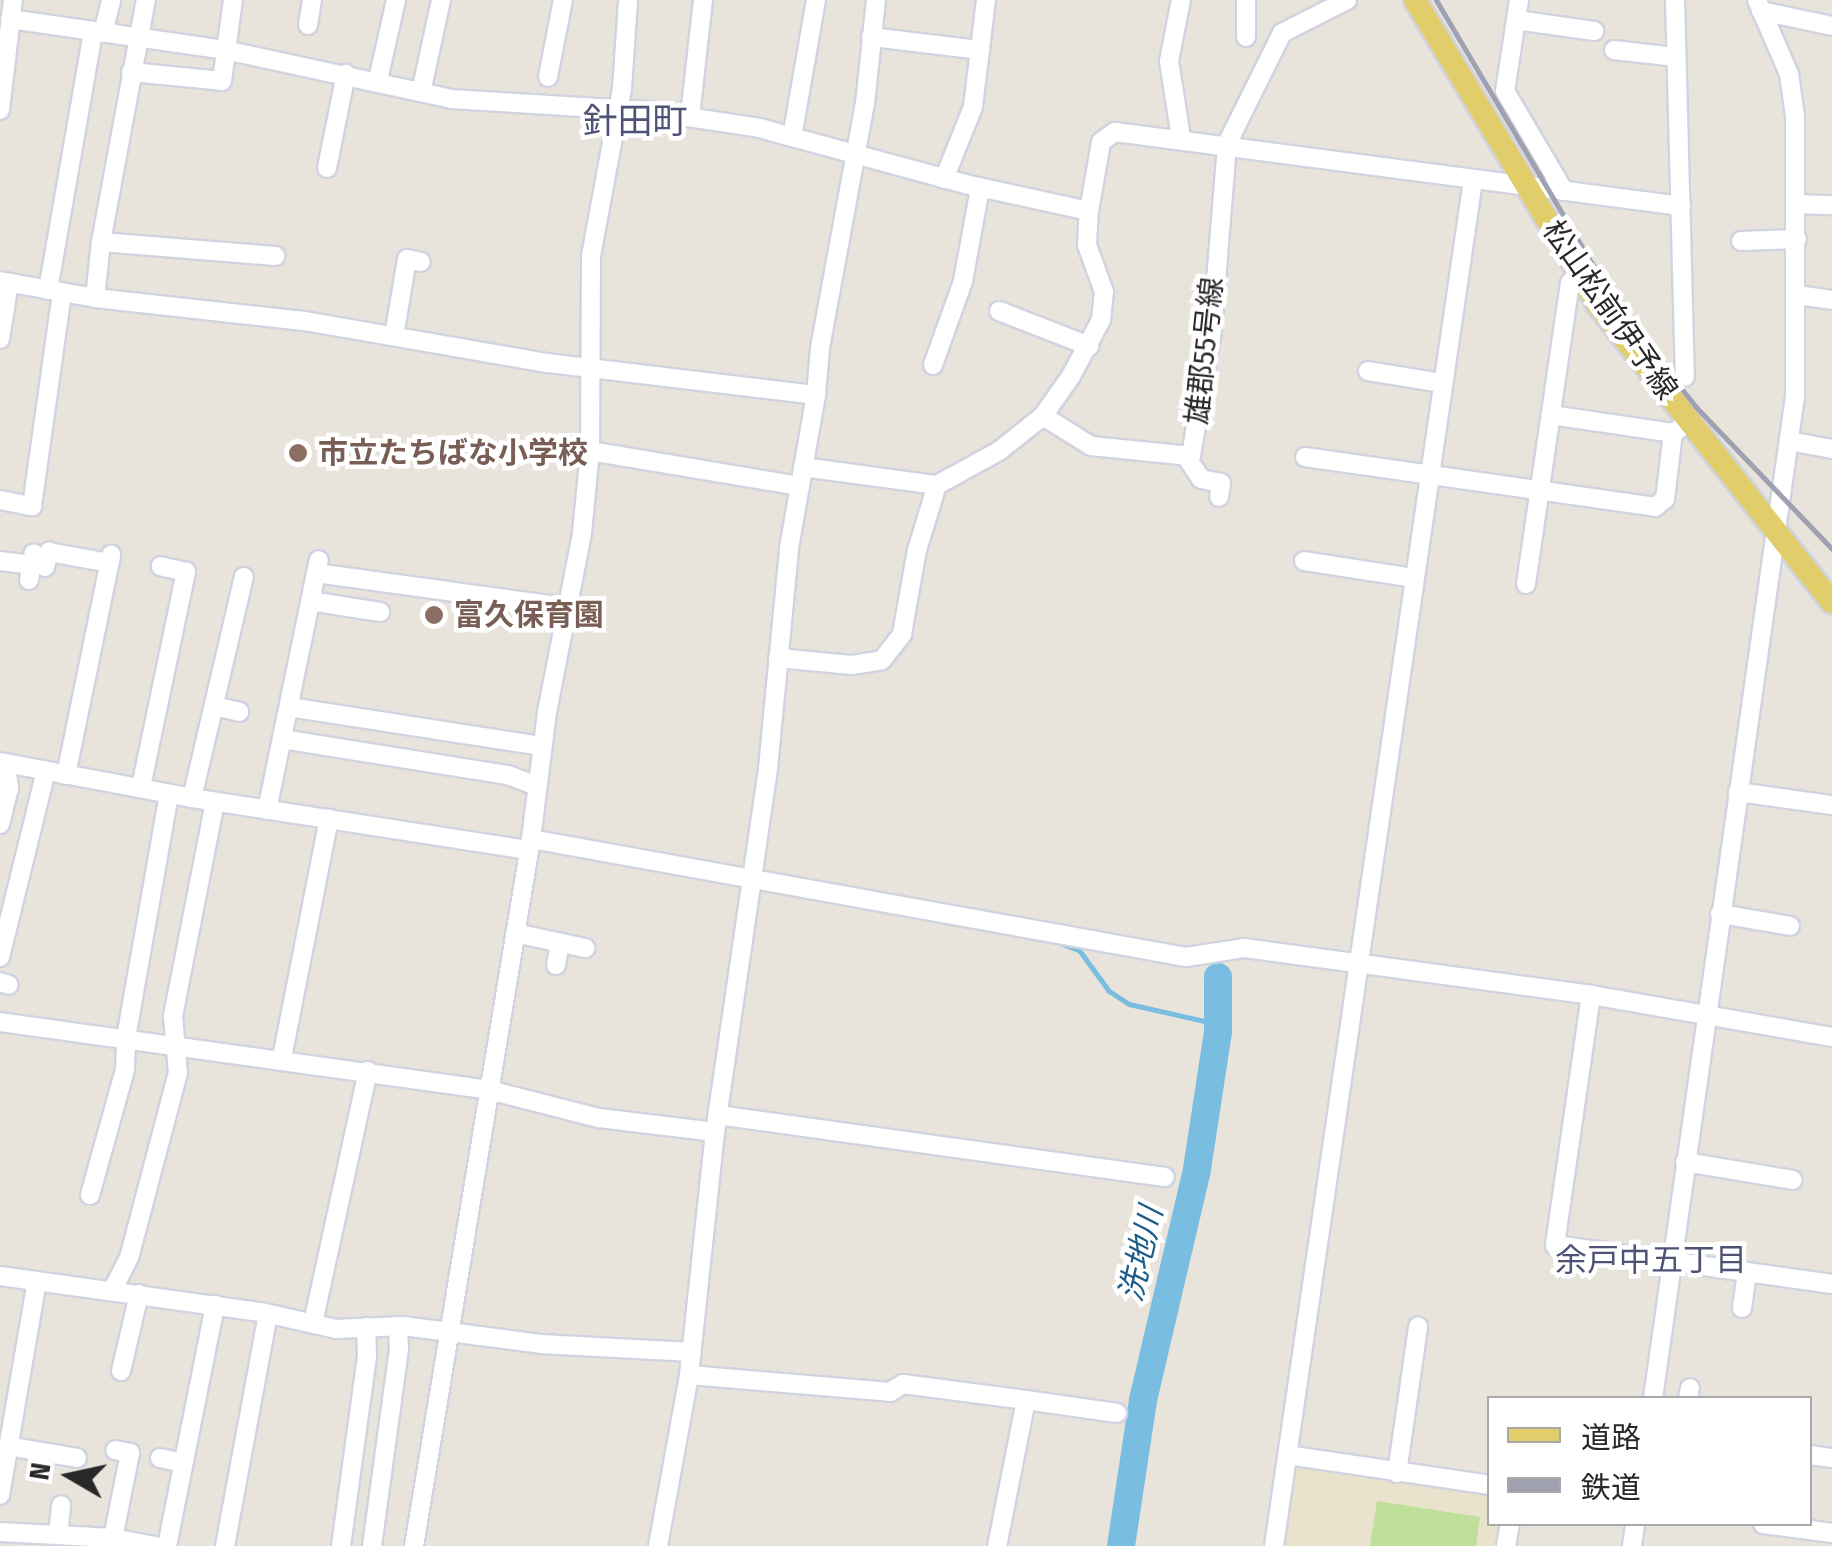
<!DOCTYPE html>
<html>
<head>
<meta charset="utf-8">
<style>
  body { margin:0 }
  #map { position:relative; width:1832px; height:1546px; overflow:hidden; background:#e9e4db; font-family:"Fira Sans Condensed","Noto Sans JP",sans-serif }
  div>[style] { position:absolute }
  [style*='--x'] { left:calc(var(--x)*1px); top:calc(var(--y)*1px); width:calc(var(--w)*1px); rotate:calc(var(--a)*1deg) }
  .education>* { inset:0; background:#e9e2cc }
  .pitch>* { inset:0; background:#bee09a }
  .stream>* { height:5px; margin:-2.5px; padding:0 2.5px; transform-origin:2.5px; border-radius:2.5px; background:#79bee1 }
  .river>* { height:28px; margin:-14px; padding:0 14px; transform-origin:14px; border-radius:14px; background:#79bee1 }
  .roads { filter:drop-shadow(2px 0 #d1d3e0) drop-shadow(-2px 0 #d1d3e0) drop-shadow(0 2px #d1d3e0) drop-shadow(0 -2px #d1d3e0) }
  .minor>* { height:18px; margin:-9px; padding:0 9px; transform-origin:9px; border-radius:9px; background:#fff }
  .major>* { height:22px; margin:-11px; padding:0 11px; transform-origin:11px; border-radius:11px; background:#e1cd69 }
  .rail>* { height:5px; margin:-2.5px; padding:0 2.5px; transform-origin:2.5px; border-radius:2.5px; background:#9fa0b0 }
  .dots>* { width:28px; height:28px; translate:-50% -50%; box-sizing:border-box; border:5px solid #fff; border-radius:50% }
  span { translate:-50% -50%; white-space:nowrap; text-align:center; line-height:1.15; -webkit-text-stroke:9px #fff; paint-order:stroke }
  .street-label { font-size:30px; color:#282828 }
  .education-label { font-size:30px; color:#785e54; font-weight:700 }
  .left { translate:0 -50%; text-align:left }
  .water-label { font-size:32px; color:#1b5c89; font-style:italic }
  .neighbourhood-label { font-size:32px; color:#4e5274 }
  .quarter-label { font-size:35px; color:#4e5274 }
  .legend { position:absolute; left:1487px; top:1396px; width:325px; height:130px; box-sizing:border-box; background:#fff; border:2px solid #a9a9a9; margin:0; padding:12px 18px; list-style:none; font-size:30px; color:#282828 }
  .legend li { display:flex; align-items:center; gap:20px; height:50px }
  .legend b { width:50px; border:2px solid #a9a9a9 }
  .north { position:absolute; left:20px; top:1426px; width:100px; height:100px; -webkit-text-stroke:8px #fff; paint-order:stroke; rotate:279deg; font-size:28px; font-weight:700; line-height:40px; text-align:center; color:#282828 }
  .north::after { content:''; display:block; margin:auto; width:35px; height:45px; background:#282828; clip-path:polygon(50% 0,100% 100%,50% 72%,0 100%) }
</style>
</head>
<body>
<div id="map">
  <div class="education">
    <i style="clip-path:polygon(1296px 1466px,1489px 1493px,1490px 1524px,1506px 1524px,1503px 1546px,1279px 1546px,1290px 1472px)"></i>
  </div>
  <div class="pitch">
    <i style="clip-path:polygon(1377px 1501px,1480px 1517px,1476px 1546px,1370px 1546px)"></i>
  </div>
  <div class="stream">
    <i style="--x:1055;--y:941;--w:26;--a:21"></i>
    <i style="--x:1079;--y:950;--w:51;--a:53.8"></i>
    <i style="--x:1109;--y:991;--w:24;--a:33"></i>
    <i style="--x:1129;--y:1004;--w:91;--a:12.7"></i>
  </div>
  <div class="river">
    <i style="--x:1121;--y:1546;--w:148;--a:-81.4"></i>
    <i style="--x:1143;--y:1400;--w:237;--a:-76.8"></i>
    <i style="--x:1197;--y:1169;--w:140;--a:-81.3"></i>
    <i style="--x:1218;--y:1031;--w:54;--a:-90"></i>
  </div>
  <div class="roads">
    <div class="minor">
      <i style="--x:816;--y:0;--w:139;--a:99.9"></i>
      <i style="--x:792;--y:137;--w:179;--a:15.2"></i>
      <i style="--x:965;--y:184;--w:127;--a:12.3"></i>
      <i style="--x:1089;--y:211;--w:70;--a:-80.1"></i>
      <i style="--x:1101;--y:142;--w:17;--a:-36"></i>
      <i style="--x:1115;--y:132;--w:571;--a:7.45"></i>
      <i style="--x:1181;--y:0;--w:62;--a:101.1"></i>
      <i style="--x:1169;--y:61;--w:78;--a:81.1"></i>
      <i style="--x:1519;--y:0;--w:92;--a:98.7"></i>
      <i style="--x:1505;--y:91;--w:116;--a:59.5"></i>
      <i style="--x:1675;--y:0;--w:377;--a:88.5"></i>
      <i style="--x:1761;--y:11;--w:73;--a:11.9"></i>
      <i style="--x:10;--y:19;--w:217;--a:8.2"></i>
      <i style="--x:225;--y:50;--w:231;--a:12.2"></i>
      <i style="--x:451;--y:99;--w:197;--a:3.5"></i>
      <i style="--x:648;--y:111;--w:113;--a:8.6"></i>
      <i style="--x:760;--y:128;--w:33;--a:16"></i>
      <i style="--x:1516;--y:20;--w:79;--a:8"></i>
      <i style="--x:308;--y:25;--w:25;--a:-81"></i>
      <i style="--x:103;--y:33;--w:34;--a:-76"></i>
      <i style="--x:871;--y:37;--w:110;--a:6.8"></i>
      <i style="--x:1246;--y:37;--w:37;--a:-90"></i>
      <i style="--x:1614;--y:50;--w:61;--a:6.5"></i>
      <i style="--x:131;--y:72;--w:91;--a:5.6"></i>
      <i style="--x:222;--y:81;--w:82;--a:-82.3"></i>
      <i style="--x:548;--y:77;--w:78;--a:-79"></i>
      <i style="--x:378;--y:80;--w:82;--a:-77.3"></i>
      <i style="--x:421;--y:92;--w:94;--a:-77.7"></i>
      <i style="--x:0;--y:110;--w:111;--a:-83.3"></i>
      <i style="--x:690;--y:116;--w:117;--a:-83.6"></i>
      <i style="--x:327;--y:168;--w:96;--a:-78.6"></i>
      <i style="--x:944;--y:179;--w:78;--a:-68.1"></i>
      <i style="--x:973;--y:107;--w:108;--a:-83.1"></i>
      <i style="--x:1795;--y:204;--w:37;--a:2"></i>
      <i style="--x:1741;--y:241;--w:56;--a:-2"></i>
      <i style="--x:101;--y:242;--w:246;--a:-79.5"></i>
      <i style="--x:0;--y:281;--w:97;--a:10.1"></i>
      <i style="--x:95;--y:298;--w:210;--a:6.3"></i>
      <i style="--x:304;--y:321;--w:247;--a:9.8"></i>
      <i style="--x:547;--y:363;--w:271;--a:6.8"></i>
      <i style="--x:48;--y:290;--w:262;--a:-80.1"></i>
      <i style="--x:1797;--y:295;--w:35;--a:8"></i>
      <i style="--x:95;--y:298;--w:56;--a:-83.9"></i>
      <i style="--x:101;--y:242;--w:175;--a:4.6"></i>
      <i style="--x:999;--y:311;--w:97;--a:21.3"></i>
      <i style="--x:394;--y:336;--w:78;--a:-80.4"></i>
      <i style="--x:407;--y:259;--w:14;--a:12"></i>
      <i style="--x:0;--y:339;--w:57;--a:-80.9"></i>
      <i style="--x:933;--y:365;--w:89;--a:-70.3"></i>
      <i style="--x:963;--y:281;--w:95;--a:-79.6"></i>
      <i style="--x:1368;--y:371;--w:74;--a:9.3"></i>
      <i style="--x:1551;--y:415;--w:123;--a:8.4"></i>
      <i style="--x:1043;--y:416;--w:49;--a:-55"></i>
      <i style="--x:1071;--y:376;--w:64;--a:-61.8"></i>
      <i style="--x:1101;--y:320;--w:28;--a:-84"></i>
      <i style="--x:1104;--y:292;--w:50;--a:-109.9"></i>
      <i style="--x:1087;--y:245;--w:34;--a:-87"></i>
      <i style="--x:1789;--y:441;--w:44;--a:10.5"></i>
      <i style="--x:590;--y:451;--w:213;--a:9.5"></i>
      <i style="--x:1186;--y:456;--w:27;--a:57"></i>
      <i style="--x:1201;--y:479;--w:20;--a:11"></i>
      <i style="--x:1221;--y:483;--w:14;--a:98"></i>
      <i style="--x:1305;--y:457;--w:354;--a:8.1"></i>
      <i style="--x:1655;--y:507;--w:13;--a:-39"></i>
      <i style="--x:1665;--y:499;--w:66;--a:-83.1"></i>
      <i style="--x:1673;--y:433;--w:19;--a:-35"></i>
      <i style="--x:803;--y:467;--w:135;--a:7.7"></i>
      <i style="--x:937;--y:485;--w:71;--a:-28.7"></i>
      <i style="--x:999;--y:451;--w:56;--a:-38.5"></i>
      <i style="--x:1043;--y:416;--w:57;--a:32"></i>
      <i style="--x:1091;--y:446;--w:100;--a:5.7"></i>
      <i style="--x:1191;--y:456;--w:127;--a:-80.5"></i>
      <i style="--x:1212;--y:331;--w:188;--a:-85.4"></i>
      <i style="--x:1227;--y:144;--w:124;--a:-63.6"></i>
      <i style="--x:1282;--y:33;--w:73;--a:-26.9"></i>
      <i style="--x:0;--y:500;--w:33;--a:11"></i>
      <i style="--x:32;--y:506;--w:215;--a:-82"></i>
      <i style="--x:0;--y:561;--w:32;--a:7"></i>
      <i style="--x:1304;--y:561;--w:111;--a:8.8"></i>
      <i style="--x:45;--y:567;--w:16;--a:-75"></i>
      <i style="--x:49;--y:552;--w:61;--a:10.4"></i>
      <i style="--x:316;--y:573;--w:256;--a:7.8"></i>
      <i style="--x:29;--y:580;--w:27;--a:-80"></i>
      <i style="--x:1526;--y:584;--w:304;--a:-81.7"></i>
      <i style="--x:1570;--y:283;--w:14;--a:-51"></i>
      <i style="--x:310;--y:601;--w:71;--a:8.9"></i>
      <i style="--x:778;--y:658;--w:74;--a:5.4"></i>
      <i style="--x:852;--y:665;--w:30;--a:-9"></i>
      <i style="--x:882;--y:660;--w:33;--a:-52"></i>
      <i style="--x:902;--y:634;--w:85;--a:-79.9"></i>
      <i style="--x:917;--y:550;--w:68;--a:-72.9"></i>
      <i style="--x:214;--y:706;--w:26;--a:13"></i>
      <i style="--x:289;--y:707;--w:256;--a:8.8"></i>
      <i style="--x:282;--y:739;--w:229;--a:9.1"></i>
      <i style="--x:508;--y:775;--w:31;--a:21"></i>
      <i style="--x:0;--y:762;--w:195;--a:10.6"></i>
      <i style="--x:192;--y:798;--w:340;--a:8.8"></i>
      <i style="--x:66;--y:775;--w:225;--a:-78.4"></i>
      <i style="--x:141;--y:787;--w:220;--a:-78.2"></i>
      <i style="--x:186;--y:572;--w:26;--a:-167"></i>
      <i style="--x:1738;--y:792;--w:95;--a:7.9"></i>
      <i style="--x:192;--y:798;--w:227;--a:-76.8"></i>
      <i style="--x:267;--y:810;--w:255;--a:-78.3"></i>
      <i style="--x:0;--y:824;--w:36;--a:-76"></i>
      <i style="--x:9;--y:789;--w:26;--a:-97"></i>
      <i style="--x:531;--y:839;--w:666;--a:10.21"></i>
      <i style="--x:1186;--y:957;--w:60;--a:-8.7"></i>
      <i style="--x:1245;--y:948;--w:349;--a:7.7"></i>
      <i style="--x:1591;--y:995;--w:245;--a:9.9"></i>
      <i style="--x:1720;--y:914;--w:71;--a:9.7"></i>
      <i style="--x:515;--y:933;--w:72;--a:12.1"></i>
      <i style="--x:0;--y:957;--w:192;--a:-76.1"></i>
      <i style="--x:556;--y:965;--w:22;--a:-80"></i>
      <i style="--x:0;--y:982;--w:9;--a:18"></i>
      <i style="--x:1591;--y:995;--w:253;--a:98.2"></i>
      <i style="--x:1555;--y:1245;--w:280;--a:8"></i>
      <i style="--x:0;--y:1022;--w:494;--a:7.9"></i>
      <i style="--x:489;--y:1090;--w:114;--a:14.3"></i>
      <i style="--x:599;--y:1118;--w:117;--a:6.9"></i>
      <i style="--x:282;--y:1058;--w:244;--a:-78.9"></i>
      <i style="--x:718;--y:1115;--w:451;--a:7.9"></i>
      <i style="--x:1685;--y:1162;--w:109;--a:9.5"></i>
      <i style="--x:90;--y:1195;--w:130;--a:-74.4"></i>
      <i style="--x:125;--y:1070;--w:32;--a:-88"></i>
      <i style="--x:126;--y:1038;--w:248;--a:-80"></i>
      <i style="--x:0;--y:1276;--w:263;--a:7.9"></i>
      <i style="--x:261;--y:1312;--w:77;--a:12.8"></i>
      <i style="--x:336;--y:1329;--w:67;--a:-2.6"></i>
      <i style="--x:403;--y:1326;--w:139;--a:7.4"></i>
      <i style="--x:541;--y:1344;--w:151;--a:3"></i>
      <i style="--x:112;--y:1291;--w:37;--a:-63"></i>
      <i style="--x:129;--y:1258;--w:191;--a:-75.2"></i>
      <i style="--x:178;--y:1073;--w:57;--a:-95"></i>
      <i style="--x:173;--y:1016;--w:218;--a:-78.9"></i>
      <i style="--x:1742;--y:1308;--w:36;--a:-82"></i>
      <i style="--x:313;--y:1323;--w:258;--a:-77.7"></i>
      <i style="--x:121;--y:1371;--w:79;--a:-76.8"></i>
      <i style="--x:689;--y:1375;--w:202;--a:4.8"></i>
      <i style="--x:890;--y:1392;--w:15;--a:-32"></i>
      <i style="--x:903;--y:1384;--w:124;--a:7.4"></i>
      <i style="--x:1026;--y:1400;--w:149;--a:101.2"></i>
      <i style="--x:1653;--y:1398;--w:1011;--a:-81.93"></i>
      <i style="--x:1795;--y:397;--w:281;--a:-90"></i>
      <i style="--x:1795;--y:116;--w:42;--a:-98.1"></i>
      <i style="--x:1789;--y:74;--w:81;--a:-113.4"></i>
      <i style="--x:1688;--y:1398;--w:10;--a:-79"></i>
      <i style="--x:1026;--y:1400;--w:92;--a:8.1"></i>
      <i style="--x:7;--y:1446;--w:71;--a:9.7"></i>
      <i style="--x:1287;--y:1455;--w:205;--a:8.4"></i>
      <i style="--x:1810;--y:1455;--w:22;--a:8"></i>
      <i style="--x:160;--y:1458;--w:24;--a:12"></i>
      <i style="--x:1397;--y:1473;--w:148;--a:-81.8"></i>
      <i style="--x:0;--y:1495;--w:217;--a:-80.2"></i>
      <i style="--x:1763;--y:1524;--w:70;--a:7.4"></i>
      <i style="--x:0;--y:1532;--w:113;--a:3"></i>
      <i style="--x:113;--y:1538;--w:43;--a:10.8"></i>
      <i style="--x:58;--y:1535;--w:30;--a:-84"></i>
      <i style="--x:113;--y:1538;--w:87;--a:-78.7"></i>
      <i style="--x:130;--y:1453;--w:15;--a:-169"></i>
      <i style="--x:167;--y:1546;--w:246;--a:-78.7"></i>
      <i style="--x:225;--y:1546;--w:236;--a:-79.5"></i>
      <i style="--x:341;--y:1546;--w:193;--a:-82.2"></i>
      <i style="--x:367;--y:1355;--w:28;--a:-92"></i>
      <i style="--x:372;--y:1546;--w:200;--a:-82.2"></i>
      <i style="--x:399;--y:1348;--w:22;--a:-93"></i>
      <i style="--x:414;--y:1546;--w:717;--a:-80.6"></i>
      <i style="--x:531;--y:839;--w:128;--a:-82.8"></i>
      <i style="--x:547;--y:712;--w:182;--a:-78.9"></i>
      <i style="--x:582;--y:533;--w:82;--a:-84.4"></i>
      <i style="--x:590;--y:451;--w:195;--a:-89.7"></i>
      <i style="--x:591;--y:256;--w:170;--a:-79.5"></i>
      <i style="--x:622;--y:89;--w:89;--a:-86.1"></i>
      <i style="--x:658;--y:1546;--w:174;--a:-79.7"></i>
      <i style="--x:689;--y:1375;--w:244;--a:-83.9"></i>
      <i style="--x:715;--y:1132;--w:368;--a:-81.7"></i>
      <i style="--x:768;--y:768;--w:221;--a:-84.5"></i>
      <i style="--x:789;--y:548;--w:155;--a:-80"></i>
      <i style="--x:816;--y:395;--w:47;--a:-85.1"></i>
      <i style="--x:820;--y:348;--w:248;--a:-79.6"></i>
      <i style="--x:865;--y:104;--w:105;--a:-84"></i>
      <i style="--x:1274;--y:1546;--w:1380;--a:-81.71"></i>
      <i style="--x:1506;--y:1546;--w:22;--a:-80"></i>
      <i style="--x:1632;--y:1546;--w:22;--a:-82"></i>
    </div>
    <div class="major">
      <i style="--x:1415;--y:0;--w:356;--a:59"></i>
      <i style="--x:1598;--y:305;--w:378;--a:51.8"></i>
    </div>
  </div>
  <div class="rail">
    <i style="--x:1436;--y:0;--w:308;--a:59.4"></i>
    <i style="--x:1593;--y:265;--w:98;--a:55.8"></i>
    <i style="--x:1648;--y:346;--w:78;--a:51.8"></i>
    <i style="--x:1696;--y:407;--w:197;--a:46.2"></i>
  </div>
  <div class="dots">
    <i style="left:298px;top:453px;background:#8d6e63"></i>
    <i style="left:434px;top:615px;background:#8d6e63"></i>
  </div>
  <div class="street-label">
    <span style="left:1610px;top:310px;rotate:55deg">松山松前伊予線</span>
    <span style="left:1205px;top:351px;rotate:-84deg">雄郡55号線</span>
  </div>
  <div class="education-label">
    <span class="left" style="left:318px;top:453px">市立たちばな小学校</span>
    <span class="left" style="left:454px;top:615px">富久保育園</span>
  </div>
  <div class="water-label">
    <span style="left:1141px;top:1254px;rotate:-77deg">洗地川</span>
  </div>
  <div class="neighbourhood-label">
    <span style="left:1651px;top:1260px">余戸中五丁目</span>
  </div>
  <div class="quarter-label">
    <span style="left:635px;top:121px">針田町</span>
  </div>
  <ul class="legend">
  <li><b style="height:12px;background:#e1cd69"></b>道路</li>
  <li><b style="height:12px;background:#9fa0b0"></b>鉄道</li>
  </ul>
  <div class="north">N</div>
</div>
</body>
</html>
